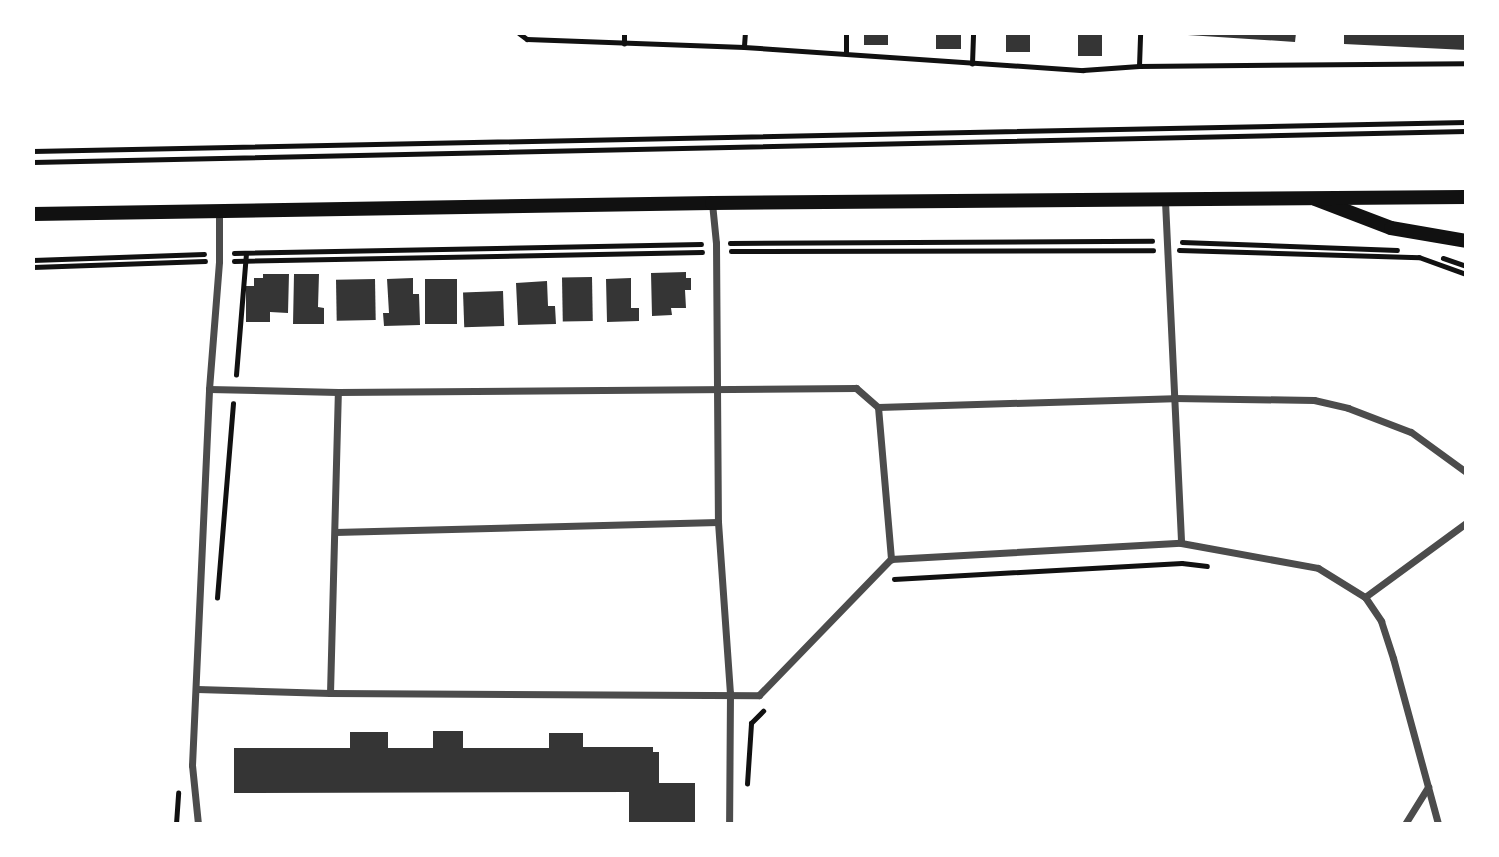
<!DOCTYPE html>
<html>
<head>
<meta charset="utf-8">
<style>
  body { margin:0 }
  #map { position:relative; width:1499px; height:857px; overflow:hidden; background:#fff; font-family:Barlow,sans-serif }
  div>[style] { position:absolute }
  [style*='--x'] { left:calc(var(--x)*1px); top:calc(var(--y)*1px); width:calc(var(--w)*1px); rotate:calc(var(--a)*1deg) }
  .building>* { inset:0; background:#353535; transform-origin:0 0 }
  .path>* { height:4.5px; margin:-2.25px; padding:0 2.25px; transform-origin:2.25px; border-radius:2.25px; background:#111 }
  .minor>* { height:7px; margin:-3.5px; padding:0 3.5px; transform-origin:3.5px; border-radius:3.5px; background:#4c4c4c }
  .secondary>* { height:14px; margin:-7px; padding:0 7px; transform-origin:7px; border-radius:7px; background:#111 }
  span { translate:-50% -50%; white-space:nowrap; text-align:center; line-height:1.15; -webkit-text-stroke:7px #fff; paint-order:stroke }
  .frame { position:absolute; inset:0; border:35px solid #fff; pointer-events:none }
</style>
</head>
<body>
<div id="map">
  <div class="building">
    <i style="left:864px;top:33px;width:24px;height:12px"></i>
    <i style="left:936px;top:33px;width:25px;height:16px"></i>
    <i style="left:1006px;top:33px;width:24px;height:19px"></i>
    <i style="left:1078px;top:33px;width:24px;height:23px"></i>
    <i style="clip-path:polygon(1157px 33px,1296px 33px,1295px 42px)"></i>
    <i style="clip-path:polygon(1344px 33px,1466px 33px,1466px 50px,1344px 44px)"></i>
    <i style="clip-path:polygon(686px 272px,686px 278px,691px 278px,691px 290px,685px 290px,686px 308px,671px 308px,672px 315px,652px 316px,651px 273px)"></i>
    <i style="clip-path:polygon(263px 274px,289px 274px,288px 313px,270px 312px,270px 322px,246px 322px,246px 286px,254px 286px,254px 278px,263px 278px)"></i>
    <i style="clip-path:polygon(294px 274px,319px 274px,318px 307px,324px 308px,324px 324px,293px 324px)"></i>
    <i style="left:592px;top:277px;width:44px;height:30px;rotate:89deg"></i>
    <i style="clip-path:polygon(413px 278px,413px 294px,419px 294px,420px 325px,384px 326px,383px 313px,389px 313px,387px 279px)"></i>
    <i style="clip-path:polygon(631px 278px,631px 308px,639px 308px,639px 321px,607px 322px,606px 279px)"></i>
    <i style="left:375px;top:279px;width:41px;height:39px;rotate:89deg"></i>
    <i style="left:425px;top:279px;width:32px;height:45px"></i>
    <i style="clip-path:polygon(547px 281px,548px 306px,555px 306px,556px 324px,518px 325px,516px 283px)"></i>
    <i style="left:503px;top:291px;width:35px;height:40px;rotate:88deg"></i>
    <i style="clip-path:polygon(433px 731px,463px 731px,463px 748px,549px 748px,549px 733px,583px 733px,583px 747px,653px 747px,653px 752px,659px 752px,659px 783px,695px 783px,695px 824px,629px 824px,629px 792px,234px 793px,234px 748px,350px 748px,350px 732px,388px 732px,388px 748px,433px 748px)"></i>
  </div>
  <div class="path">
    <i style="--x:519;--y:33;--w:10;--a:37"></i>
    <i style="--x:527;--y:39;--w:217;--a:2.1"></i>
    <i style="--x:744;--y:47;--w:340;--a:3.9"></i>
    <i style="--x:1083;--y:70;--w:56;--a:-4.1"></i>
    <i style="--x:1139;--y:66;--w:327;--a:-0.5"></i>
    <i style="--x:624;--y:44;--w:11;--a:-90"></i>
    <i style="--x:744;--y:46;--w:13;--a:-86"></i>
    <i style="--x:846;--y:53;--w:20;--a:-90"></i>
    <i style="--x:972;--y:64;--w:31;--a:-88"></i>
    <i style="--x:1139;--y:66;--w:33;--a:-88"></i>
    <i style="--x:33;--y:151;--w:1433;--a:-1.16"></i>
    <i style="--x:33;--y:162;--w:1433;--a:-1.24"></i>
    <i style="--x:1182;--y:242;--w:215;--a:2.1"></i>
    <i style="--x:730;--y:243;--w:422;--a:-0.3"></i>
    <i style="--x:1179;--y:250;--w:240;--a:1.7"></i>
    <i style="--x:1419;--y:257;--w:50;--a:19.9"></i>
    <i style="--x:731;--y:251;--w:422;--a:-0.1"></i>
    <i style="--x:234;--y:253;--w:467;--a:-1.1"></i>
    <i style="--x:1443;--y:258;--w:24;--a:19"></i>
    <i style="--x:33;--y:260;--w:171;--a:-2"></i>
    <i style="--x:234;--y:261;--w:468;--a:-1.1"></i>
    <i style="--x:33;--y:267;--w:172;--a:-2"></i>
    <i style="--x:236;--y:375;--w:122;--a:-85.3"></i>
    <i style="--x:894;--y:579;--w:288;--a:-3.2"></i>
    <i style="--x:1182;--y:563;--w:25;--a:7"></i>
    <i style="--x:217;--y:598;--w:195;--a:-85.3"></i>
    <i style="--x:747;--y:784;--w:61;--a:-86.2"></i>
    <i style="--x:751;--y:723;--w:17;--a:-45"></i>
    <i style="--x:176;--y:824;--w:31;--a:-86"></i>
  </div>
  <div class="minor">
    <i style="--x:1165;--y:201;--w:342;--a:87.3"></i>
    <i style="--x:712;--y:203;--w:40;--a:84.3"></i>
    <i style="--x:716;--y:243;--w:279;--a:89.6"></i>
    <i style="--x:718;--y:522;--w:171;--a:86"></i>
    <i style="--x:730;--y:693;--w:131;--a:90.4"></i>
    <i style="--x:209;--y:389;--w:129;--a:1.3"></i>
    <i style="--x:338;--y:392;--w:518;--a:-0.44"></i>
    <i style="--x:856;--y:388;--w:29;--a:41"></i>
    <i style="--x:878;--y:407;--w:295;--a:-1.7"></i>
    <i style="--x:1173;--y:398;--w:141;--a:0.8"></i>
    <i style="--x:1314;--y:400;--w:35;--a:13"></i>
    <i style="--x:1348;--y:408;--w:67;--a:20.9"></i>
    <i style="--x:1411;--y:432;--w:68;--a:36"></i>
    <i style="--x:878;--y:407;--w:153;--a:85.1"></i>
    <i style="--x:335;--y:532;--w:383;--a:-1.5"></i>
    <i style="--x:1365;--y:597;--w:125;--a:-36.2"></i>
    <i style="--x:197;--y:689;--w:133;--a:1.7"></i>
    <i style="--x:330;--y:693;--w:429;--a:0.3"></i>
    <i style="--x:759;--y:695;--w:190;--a:-45.9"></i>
    <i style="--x:891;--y:559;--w:290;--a:-3.2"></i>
    <i style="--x:1181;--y:543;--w:139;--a:10.3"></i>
    <i style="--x:1318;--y:568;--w:55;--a:31.7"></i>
    <i style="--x:1365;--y:597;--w:29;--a:56"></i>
    <i style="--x:1381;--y:621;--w:39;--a:72"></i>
    <i style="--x:1393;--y:658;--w:172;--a:74.8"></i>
    <i style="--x:330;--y:693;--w:301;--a:-88.5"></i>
    <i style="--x:198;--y:824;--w:59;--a:-95.8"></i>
    <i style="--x:192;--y:765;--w:376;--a:-87.4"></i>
    <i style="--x:209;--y:389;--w:128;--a:-85.5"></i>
    <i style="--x:219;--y:261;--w:50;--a:-90"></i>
    <i style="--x:1405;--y:824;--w:44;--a:-58.1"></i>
  </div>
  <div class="secondary">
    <i style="--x:1315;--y:199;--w:81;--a:20.9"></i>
    <i style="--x:1391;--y:228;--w:76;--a:9.8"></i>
    <i style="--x:33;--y:214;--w:679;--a:-0.93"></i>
    <i style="--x:712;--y:203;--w:754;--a:-0.46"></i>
  </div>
  <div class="frame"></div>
</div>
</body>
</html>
